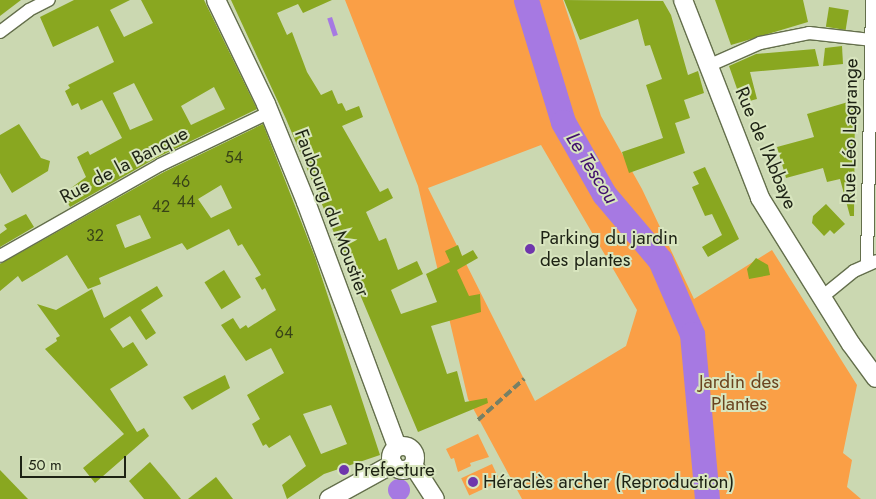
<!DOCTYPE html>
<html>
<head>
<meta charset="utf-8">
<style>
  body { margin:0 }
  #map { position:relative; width:876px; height:499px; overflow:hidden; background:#cbd8b1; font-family:Jost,sans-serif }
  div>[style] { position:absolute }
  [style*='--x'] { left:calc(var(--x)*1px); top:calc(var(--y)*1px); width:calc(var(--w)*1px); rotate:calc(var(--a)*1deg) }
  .green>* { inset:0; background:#fa9f46; transform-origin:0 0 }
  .water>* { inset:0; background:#a679e2; transform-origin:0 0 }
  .round { border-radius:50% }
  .river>* { height:25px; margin:-12.5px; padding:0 12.5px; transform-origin:12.5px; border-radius:12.5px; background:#a679e2 }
  .building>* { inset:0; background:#89a720; transform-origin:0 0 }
  .roads { filter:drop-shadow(1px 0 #646f4c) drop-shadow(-1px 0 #646f4c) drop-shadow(0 1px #646f4c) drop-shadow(0 -1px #646f4c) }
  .street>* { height:12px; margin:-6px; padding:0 6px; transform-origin:6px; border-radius:6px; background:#fff }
  .secondary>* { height:18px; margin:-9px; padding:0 9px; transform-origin:9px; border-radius:9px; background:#fff }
  .secondary>.ring { margin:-9px; padding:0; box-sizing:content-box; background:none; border:18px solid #fff; border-radius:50% }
  .rail>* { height:4px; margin-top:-2px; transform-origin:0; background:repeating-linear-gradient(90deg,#768065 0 8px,transparent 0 12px) }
  .dots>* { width:14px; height:14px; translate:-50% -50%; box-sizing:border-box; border:2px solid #d8e5be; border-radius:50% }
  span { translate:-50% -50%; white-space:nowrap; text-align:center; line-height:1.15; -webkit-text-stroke:4px #d8e5be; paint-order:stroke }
  .number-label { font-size:16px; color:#384317 }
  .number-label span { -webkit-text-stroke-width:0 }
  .street-label { font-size:19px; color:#1d2214 }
  .poi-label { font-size:19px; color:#1d2214 }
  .left { translate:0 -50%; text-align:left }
  .park-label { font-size:19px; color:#6b4420 }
  .water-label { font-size:20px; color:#410e6d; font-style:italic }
  .scale { position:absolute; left:20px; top:456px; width:106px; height:22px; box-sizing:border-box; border:2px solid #1d2214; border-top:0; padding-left:6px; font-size:15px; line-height:18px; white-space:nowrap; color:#1d2214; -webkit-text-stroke:4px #d8e5be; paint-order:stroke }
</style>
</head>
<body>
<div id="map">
  <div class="green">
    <i style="clip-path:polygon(evenodd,345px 0,563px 0,601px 116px,642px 189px,694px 299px,772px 250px,857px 385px,843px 453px,852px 460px,847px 487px,861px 499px,522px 499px,468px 399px,418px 186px,345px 0,541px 145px,637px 310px,626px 346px,535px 401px,428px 188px,541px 145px)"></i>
    <i style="clip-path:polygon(478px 434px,489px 457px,470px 463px,471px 466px,458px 472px,454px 458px,451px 459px,446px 449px)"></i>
    <i style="left:492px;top:464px;width:19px;height:34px;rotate:65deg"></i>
  </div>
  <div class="water">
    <i style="left:332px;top:17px;width:19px;height:5px;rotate:72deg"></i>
    <i class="round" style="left:388px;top:479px;width:22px;height:22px"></i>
  </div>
  <div class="river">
    <i style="--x:526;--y:0;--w:127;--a:73.1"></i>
    <i style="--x:563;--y:122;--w:83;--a:60.3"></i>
    <i style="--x:604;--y:194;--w:87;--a:49.7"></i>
    <i style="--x:660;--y:260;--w:81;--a:66.6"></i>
    <i style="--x:692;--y:334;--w:166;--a:84.8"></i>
  </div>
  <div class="building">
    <i style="clip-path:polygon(0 0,21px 0,0 16px)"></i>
    <i style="clip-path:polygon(evenodd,74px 0,130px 0,110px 10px,124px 37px,153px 23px,141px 0,204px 0,257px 109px,156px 158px,70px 207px,63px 194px,86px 177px,77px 157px,88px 151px,90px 155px,122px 138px,102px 100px,81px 110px,78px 103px,72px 106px,65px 91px,70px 88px,68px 85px,114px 62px,98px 26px,53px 47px,40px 17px,74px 0,134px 83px,153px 120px,130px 130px,113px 93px,134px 83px,74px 0,214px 87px,225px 109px,191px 125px,181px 106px,214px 87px)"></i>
    <i style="clip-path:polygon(231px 0,332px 0,303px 13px,298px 4px,277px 13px,287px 35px,292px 32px,307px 72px,321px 95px,332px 90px,338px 104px,342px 103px,346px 111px,359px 106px,363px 117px,342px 126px,380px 192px,388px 188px,393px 198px,366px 212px,379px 241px,386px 238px,398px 270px,417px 261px,423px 274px,391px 290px,401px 314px,437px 302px,426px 274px,450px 262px,445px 251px,458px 245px,462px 256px,473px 250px,478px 258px,457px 270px,469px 296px,480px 294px,481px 312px,431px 326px,447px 374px,457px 371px,465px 402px,487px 398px,488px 403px,418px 432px,286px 119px)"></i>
    <i style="clip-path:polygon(564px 0,663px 1px,671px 15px,688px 75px,698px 71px,704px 93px,684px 100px,690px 118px,675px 123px,685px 153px,629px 173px,622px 152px,663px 138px,646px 85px,662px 79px,650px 45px,645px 46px,638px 19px,580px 40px)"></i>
    <i style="clip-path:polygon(715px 0,803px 0,808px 22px,731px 45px)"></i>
    <i style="left:829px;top:7px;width:20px;height:20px;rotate:9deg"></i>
    <i style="clip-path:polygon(842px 46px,843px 64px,823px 66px,825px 48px)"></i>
    <i style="clip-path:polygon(815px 49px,819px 66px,750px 72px,757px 99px,742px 103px,729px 66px,756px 54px)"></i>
    <i style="clip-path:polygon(855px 100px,854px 216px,850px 216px,840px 179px,827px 182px,823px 168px,786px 178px,777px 147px,814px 137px,807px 114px)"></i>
    <i style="clip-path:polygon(19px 124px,41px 158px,50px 161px,48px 171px,12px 193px,0 173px,0 135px)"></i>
    <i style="clip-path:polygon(evenodd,263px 124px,315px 257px,380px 455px,324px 474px,287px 499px,282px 485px,306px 466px,290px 435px,269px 448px,266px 444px,263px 446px,252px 424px,260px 419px,247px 395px,284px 373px,271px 348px,246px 361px,221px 325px,233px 318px,240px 329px,246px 325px,248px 328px,276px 310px,265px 288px,262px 290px,255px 278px,261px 275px,242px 244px,238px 246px,229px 229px,187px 250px,182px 243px,99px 278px,101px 284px,88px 289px,67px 255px,22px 282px,18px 276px,0 291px,0 264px,164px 172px,263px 124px,221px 185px,232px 208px,211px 218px,198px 199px,221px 185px,263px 124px,140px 215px,151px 238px,125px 248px,116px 225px,140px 215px,263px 124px,331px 405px,347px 444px,321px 454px,303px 414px,331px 405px)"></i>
    <i style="clip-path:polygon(705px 167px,739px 239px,708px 257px,702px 247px,722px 235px,712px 214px,705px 216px,692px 187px,699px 184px,693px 172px)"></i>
    <i style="clip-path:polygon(826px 204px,845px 224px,834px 234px,830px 230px,824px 236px,812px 223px,813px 216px)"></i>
    <i style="clip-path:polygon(26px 214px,34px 227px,0 247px,0 234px,7px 229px,4px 225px)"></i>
    <i style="clip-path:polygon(756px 258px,768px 265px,770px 275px,749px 279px,747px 269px)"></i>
    <i style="left:224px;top:270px;width:32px;height:23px;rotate:58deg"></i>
    <i style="clip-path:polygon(157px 286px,163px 296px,141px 310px,156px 333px,146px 340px,130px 316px,110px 329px,123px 348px,133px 342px,148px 365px,110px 389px,137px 432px,144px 428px,149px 436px,95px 483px,83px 468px,124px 434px,45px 349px,57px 341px,56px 338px,60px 336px,37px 304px,56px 310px,92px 289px,104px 318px)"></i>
    <i style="clip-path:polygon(225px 375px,230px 388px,192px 410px,183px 397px)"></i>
    <i style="clip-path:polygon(150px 462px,167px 482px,181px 499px,144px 499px,129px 481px)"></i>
    <i style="clip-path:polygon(0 470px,28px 499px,0 499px)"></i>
    <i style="clip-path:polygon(216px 477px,233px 499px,188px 499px)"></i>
  </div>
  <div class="roads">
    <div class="street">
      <i style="--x:0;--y:32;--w:36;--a:-37"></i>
      <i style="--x:29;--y:10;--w:22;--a:-27"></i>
      <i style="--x:708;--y:66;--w:57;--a:-23.9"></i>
      <i style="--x:760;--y:43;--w:50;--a:-11.5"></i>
      <i style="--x:809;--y:33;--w:62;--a:6.4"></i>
      <i style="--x:0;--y:256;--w:184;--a:-29.6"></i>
      <i style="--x:160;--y:165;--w:122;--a:-25.7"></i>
      <i style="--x:867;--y:263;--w:263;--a:-88.9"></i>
      <i style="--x:822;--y:297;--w:41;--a:-39.1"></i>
      <i style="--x:854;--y:271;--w:24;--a:-24"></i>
    </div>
    <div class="secondary">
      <i style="--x:216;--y:0;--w:115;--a:64.3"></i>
      <i style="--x:266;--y:104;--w:106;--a:67.8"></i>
      <i style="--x:306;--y:202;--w:261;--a:69.6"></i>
      <i style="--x:683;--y:0;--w:212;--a:68.7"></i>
      <i style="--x:760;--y:198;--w:172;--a:58.1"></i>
      <i style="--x:851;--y:344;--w:42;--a:53.7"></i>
      <i class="ring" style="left:391px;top:446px;width:6px;height:6px"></i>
      <i style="--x:413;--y:465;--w:40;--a:57.1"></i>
      <i style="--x:329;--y:499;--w:73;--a:-28.7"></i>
    </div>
  </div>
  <div class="rail">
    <i style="--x:478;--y:420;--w:62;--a:-41.7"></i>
  </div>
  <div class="dots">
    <i style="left:530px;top:249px;background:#6f36ac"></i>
    <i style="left:344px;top:470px;background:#6f36ac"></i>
    <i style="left:473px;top:482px;background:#6f36ac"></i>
  </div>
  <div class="number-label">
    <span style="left:234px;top:158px">54</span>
    <span style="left:181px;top:182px">46</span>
    <span style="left:186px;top:202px">44</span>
    <span style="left:161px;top:207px">42</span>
    <span style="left:95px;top:236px">32</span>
    <span style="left:284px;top:333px">64</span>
  </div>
  <div class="street-label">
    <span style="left:850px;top:131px;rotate:-89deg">Rue Léo Lagrange</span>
    <span style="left:766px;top:148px;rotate:67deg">Rue de l'Abbaye</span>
    <span style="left:124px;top:165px;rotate:-28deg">Rue de la Banque</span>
    <span style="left:332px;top:213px;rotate:69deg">Faubourg du Moustier</span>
  </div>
  <div class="poi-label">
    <span class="left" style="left:540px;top:249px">Parking du jardin<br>des plantes</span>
    <span class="left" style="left:354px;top:470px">Prefecture</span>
    <span class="left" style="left:483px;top:482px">Héraclès archer (Reproduction)</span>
  </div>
  <div class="park-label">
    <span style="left:739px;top:393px">Jardin des<br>Plantes</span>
  </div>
  <div class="water-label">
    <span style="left:592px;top:168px;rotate:58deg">Le Tescou</span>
  </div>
  <div class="scale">50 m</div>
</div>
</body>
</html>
